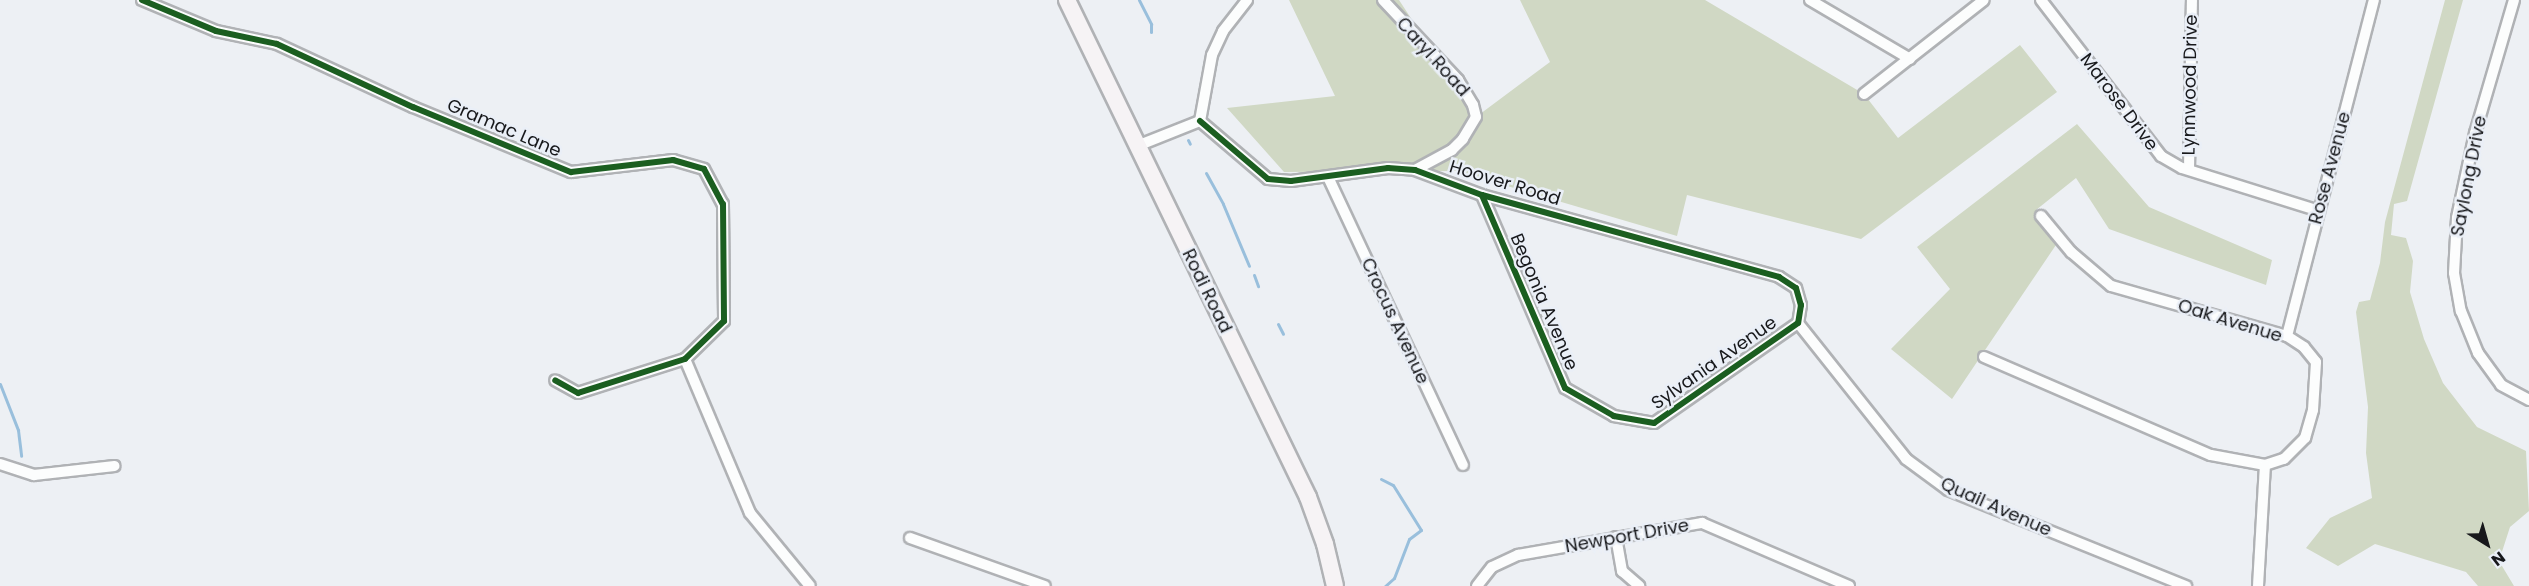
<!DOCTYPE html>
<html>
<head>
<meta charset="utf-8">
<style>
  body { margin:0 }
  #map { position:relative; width:2529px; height:586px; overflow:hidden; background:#edf0f4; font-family:Poppins,sans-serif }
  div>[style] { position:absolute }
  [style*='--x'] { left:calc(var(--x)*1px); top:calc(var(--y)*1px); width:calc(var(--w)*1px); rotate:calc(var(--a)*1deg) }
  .green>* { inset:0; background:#d0d8c4 }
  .stream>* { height:3px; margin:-1.5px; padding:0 1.5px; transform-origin:1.5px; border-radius:1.5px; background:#99bfdc }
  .roads { filter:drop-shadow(2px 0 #b0b2b5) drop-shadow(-2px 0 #b0b2b5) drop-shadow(0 2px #b0b2b5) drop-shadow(0 -2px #b0b2b5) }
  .minor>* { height:10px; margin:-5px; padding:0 5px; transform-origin:5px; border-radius:5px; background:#fcfdfd }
  .primary>* { height:16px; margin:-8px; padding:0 8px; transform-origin:8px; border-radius:8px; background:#f6f3f5 }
  .cycleway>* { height:6px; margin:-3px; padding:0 3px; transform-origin:3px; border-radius:3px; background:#1b5e20 }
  span { translate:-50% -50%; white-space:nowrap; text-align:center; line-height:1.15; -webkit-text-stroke:5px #eaeff7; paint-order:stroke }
  .street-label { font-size:18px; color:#17181b }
  .north { position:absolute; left:2457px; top:514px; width:60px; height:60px; -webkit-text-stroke:4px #eaeff7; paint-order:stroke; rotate:143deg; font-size:16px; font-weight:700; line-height:24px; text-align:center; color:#17181b }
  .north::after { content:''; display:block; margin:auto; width:21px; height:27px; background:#17181b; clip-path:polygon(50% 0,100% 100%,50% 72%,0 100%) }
</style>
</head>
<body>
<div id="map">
  <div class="green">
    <i style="clip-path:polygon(1289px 0,1399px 0,1476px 117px,1550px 62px,1520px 0,1705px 0,1864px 94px,1898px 138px,2020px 45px,2057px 92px,1861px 239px,1687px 195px,1677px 236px,1456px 171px,1284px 172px,1227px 108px,1335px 96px)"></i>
    <i style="clip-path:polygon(2445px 0,2463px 0,2407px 201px,2394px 204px,2391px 235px,2406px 238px,2413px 261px,2410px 292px,2424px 339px,2443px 383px,2477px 427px,2526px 451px,2529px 511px,2510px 527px,2499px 561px,2514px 586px,2478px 586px,2466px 572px,2375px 544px,2338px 566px,2306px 548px,2330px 518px,2372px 498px,2366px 453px,2368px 407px,2356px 312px,2359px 302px,2370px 300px,2380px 263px,2385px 222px)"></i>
    <i style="clip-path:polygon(2077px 124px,2149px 207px,2272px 260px,2266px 285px,2109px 229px,2076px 178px,2036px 210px,2060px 239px,1952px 399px,1891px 349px,1950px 289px,1917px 247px)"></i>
  </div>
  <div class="stream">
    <i style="--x:1139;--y:0;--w:27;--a:63"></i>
    <i style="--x:1151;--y:24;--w:8;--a:90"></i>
    <i style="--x:1188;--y:140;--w:4;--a:63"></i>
    <i style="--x:1206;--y:173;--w:35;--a:61"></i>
    <i style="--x:1223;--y:204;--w:67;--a:67.2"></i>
    <i style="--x:1254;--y:275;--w:12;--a:70"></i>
    <i style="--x:1278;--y:324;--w:11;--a:63"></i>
    <i style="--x:0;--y:384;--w:49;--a:68.6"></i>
    <i style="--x:18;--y:430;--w:26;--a:83"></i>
    <i style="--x:1381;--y:479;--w:13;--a:27"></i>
    <i style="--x:1393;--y:485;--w:53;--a:58.1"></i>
    <i style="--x:1421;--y:530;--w:15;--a:143"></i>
    <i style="--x:1409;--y:539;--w:42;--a:111"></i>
    <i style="--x:1394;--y:578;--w:12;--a:138"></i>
  </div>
  <div class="roads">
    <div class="minor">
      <i style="--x:142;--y:0;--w:80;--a:22.7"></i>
      <i style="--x:216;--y:31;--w:62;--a:12"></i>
      <i style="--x:277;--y:44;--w:150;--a:24.9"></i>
      <i style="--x:413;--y:107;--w:171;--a:22.4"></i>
      <i style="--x:571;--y:172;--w:103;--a:-6.7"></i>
      <i style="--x:673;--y:160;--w:32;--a:16"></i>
      <i style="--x:704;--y:169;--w:40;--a:62"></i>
      <i style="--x:723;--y:204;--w:117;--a:89.5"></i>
      <i style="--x:724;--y:321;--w:54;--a:135.7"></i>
      <i style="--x:685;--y:359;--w:112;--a:162.4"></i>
      <i style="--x:578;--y:393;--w:26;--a:-151"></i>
      <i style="--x:1383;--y:0;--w:110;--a:46.8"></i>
      <i style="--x:1458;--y:80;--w:29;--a:59"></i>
      <i style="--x:1473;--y:105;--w:12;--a:76"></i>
      <i style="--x:1476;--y:117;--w:26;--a:121"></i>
      <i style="--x:1463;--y:139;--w:16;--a:135"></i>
      <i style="--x:1452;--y:150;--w:42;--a:151.6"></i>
      <i style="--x:1810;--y:0;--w:116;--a:30.5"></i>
      <i style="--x:2041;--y:0;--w:197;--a:52.4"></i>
      <i style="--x:2161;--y:156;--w:24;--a:30"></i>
      <i style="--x:2182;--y:168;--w:144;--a:17.4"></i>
      <i style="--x:2514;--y:0;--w:139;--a:106.3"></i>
      <i style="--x:2475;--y:133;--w:87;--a:102"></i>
      <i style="--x:2457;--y:218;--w:55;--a:93.1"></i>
      <i style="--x:2454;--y:273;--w:39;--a:80"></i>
      <i style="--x:2461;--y:311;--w:45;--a:68"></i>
      <i style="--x:2478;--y:353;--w:39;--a:54"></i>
      <i style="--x:2501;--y:385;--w:32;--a:28"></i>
      <i style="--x:1864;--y:94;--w:152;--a:-38.1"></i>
      <i style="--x:1200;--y:121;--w:89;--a:40.5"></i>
      <i style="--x:1268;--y:179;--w:23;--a:5"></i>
      <i style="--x:1291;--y:181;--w:98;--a:-7.6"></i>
      <i style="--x:1388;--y:168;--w:27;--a:4"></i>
      <i style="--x:1415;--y:170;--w:72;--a:20.5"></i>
      <i style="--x:1482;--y:195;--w:308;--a:15.4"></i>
      <i style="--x:1779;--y:277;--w:20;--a:33"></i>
      <i style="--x:1796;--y:288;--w:18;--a:74"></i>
      <i style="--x:1801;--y:305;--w:18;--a:99"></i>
      <i style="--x:1798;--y:323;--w:175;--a:145.2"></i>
      <i style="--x:1654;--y:423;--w:41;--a:-170.1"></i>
      <i style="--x:1614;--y:416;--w:56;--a:-150.3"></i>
      <i style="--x:1565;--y:388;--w:210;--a:-113.3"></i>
      <i style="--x:1137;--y:146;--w:68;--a:-21.6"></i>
      <i style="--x:1200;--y:121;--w:67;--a:-79.7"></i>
      <i style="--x:1212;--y:55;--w:26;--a:-65"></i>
      <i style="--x:1223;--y:31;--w:39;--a:-52"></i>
      <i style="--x:2189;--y:169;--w:169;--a:-89"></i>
      <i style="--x:1328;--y:177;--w:318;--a:64.9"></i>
      <i style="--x:1798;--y:323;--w:174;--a:51.5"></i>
      <i style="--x:1906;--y:459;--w:52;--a:36.4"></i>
      <i style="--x:1948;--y:490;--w:257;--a:22"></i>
      <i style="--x:2287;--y:336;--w:347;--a:-75.5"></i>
      <i style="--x:1984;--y:357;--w:247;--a:23.4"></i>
      <i style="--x:2211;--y:455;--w:55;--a:10.5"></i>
      <i style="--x:2265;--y:465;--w:20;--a:-18"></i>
      <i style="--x:2284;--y:459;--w:30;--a:-45"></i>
      <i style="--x:2305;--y:438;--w:29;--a:-74"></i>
      <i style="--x:2313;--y:410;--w:48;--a:-86.4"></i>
      <i style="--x:2316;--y:362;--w:19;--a:-129"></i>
      <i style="--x:2304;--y:347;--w:20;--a:-147"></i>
      <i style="--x:2287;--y:336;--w:183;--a:-164.1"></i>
      <i style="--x:2111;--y:286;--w:52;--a:-139.6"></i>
      <i style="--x:2071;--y:252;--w:47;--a:-129.8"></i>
      <i style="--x:685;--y:359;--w:167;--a:67.1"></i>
      <i style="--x:750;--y:513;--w:94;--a:50.6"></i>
      <i style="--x:0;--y:464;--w:36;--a:18"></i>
      <i style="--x:34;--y:475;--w:81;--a:-6.4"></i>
      <i style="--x:1616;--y:537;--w:35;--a:80"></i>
      <i style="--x:1622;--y:571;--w:23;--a:41"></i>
      <i style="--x:910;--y:538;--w:143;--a:19.6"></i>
      <i style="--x:1477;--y:586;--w:24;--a:-52"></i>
      <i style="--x:1492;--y:567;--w:29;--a:-25"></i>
      <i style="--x:1518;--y:555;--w:187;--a:-9.9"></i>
      <i style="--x:1702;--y:523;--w:160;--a:23.2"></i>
      <i style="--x:2258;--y:586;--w:121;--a:-86.7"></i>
    </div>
    <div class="primary">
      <i style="--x:1067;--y:0;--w:552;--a:64.13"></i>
      <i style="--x:1308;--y:497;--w:50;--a:70.1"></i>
      <i style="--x:1325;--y:544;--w:43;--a:76.6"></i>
    </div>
  </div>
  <div class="cycleway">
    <i style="--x:142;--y:0;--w:80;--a:22.7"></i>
    <i style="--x:216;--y:31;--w:62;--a:12"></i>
    <i style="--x:277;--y:44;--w:150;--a:24.9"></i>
    <i style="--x:413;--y:107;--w:171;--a:22.4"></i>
    <i style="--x:571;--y:172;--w:103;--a:-6.7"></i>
    <i style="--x:673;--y:160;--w:32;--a:16"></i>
    <i style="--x:704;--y:169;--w:40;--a:62"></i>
    <i style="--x:723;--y:204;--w:117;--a:89.5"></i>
    <i style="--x:724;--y:321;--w:54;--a:135.7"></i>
    <i style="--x:685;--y:359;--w:112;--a:162.4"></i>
    <i style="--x:578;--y:393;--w:26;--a:-151"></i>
    <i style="--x:1200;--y:121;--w:89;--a:40.5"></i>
    <i style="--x:1268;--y:179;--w:23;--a:5"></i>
    <i style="--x:1291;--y:181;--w:98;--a:-7.6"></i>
    <i style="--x:1388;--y:168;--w:27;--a:4"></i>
    <i style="--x:1415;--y:170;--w:72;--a:20.5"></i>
    <i style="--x:1482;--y:195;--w:308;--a:15.4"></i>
    <i style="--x:1779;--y:277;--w:20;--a:33"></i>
    <i style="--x:1796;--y:288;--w:18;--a:74"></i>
    <i style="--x:1801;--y:305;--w:18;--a:99"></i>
    <i style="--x:1798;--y:323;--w:175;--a:145.2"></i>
    <i style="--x:1654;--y:423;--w:41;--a:-170.1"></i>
    <i style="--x:1614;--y:416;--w:56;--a:-150.3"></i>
    <i style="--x:1565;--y:388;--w:210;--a:-113.3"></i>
  </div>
  <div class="street-label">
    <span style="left:1433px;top:57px;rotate:48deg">Caryl Road</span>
    <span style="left:2190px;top:85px;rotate:-89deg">Lynnwood Drive</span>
    <span style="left:2119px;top:102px;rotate:53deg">Marose Drive</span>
    <span style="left:504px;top:128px;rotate:23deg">Gramac Lane</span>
    <span style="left:2330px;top:168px;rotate:-75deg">Rose Avenue</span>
    <span style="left:2469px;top:176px;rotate:-79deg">Saylong Drive</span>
    <span style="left:1505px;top:183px;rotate:17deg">Hoover Road</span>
    <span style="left:1207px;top:291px;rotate:64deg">Rodi Road</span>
    <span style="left:1544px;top:302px;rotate:67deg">Begonia Avenue</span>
    <span style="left:1395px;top:321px;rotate:65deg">Crocus Avenue</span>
    <span style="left:2230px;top:321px;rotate:17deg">Oak Avenue</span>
    <span style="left:1714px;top:363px;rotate:-35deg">Sylvania Avenue</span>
    <span style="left:1996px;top:507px;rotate:24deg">Quail Avenue</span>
    <span style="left:1627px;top:536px;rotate:-10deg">Newport Drive</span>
  </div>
  <div class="north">N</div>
</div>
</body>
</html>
